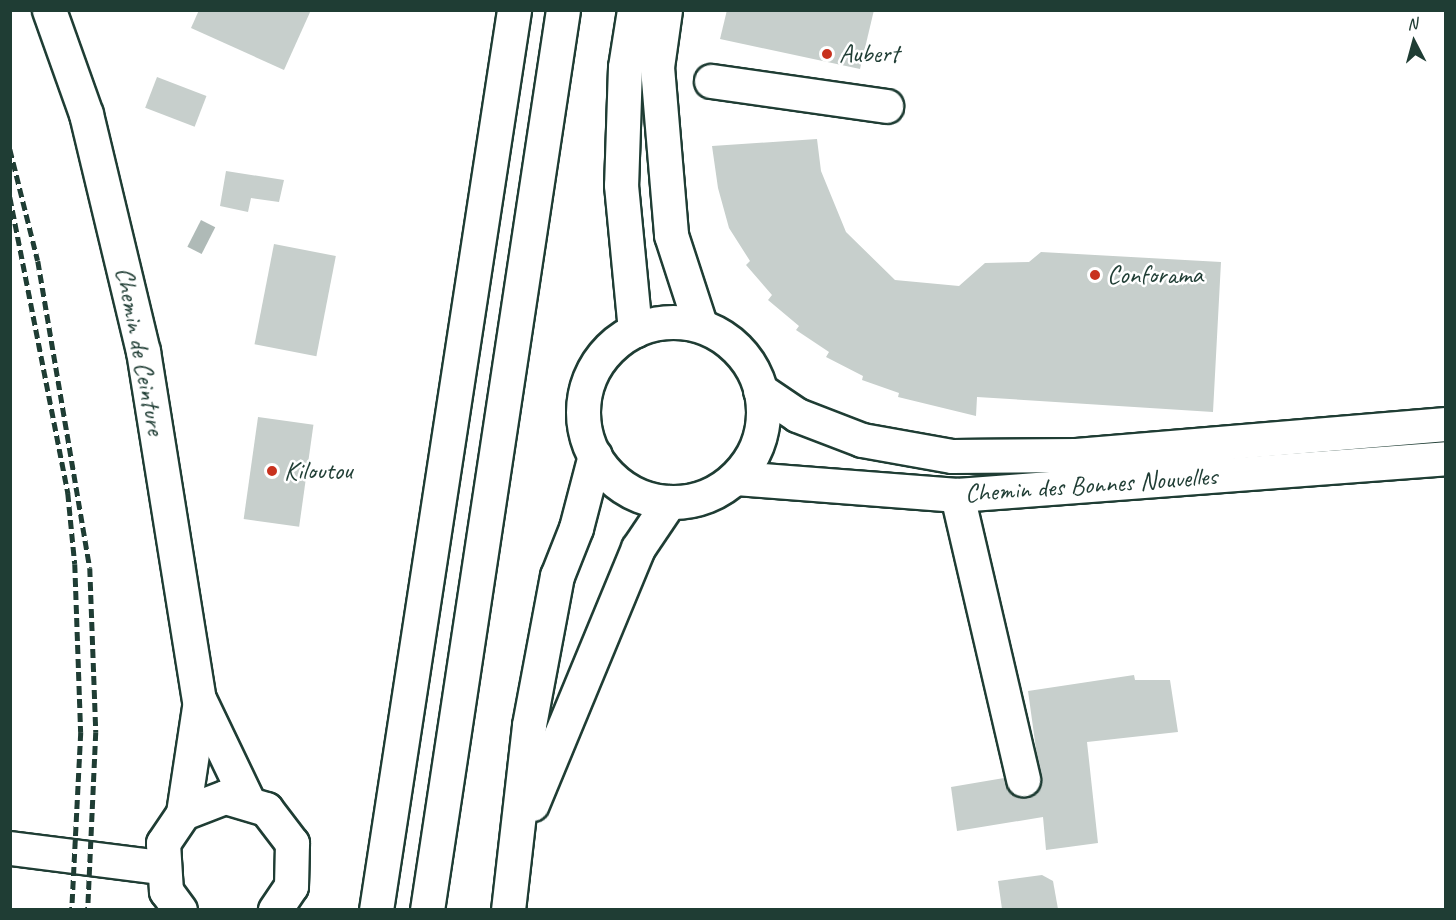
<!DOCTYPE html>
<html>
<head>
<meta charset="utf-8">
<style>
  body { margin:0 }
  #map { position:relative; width:1456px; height:920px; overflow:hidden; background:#fff; font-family:Caveat,sans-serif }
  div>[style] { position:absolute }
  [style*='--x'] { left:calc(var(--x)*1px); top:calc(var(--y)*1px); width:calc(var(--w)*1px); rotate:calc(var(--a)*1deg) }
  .water>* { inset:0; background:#afbab7; transform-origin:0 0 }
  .building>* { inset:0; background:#c7cfcc; transform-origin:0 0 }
  .roads { filter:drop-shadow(2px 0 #1f3d34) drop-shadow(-2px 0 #1f3d34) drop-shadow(0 2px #1f3d34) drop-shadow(0 -2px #1f3d34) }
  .minor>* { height:33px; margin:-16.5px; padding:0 16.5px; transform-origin:16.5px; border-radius:16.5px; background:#fff }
  .major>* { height:33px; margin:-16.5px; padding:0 16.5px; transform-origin:16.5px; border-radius:16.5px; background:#fff }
  .major>.ring { margin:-16.5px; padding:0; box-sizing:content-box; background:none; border:33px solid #fff; border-radius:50% }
  .highway>* { height:33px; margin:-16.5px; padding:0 16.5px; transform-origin:16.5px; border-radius:16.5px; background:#fff }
  .rail>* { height:4.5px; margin-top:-2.25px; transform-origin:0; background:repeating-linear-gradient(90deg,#1f3d34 0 9px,transparent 0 13.5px) }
  .dots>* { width:16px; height:16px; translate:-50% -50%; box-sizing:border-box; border:3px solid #fff; border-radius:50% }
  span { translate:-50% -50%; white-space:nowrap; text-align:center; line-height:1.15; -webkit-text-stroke:5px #fff; paint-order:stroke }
  .poi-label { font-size:26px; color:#1f3d34 }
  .left { translate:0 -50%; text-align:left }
  .street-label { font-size:26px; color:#1f3d34 }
  .frame { position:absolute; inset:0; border:12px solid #1f3d34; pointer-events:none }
  .north { position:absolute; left:1384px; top:12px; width:60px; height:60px; -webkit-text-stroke:4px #fff; paint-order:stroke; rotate:354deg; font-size:16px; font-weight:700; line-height:24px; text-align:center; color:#1f3d34 }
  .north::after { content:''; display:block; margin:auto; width:21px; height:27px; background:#1f3d34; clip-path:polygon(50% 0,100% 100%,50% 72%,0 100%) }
</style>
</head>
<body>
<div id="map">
  <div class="water">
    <i style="left:201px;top:220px;width:16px;height:30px;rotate:27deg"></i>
  </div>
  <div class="building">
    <i style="clip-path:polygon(199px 10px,311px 10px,284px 70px,191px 28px)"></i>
    <i style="clip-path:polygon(727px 10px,874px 10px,860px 69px,720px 39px)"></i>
    <i style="left:157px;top:77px;width:53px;height:33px;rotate:21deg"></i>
    <i style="clip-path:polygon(817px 139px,821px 171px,846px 232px,895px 280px,959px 286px,985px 263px,1029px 262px,1041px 252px,1221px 262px,1213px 412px,977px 397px,976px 416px,898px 397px,899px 393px,862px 380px,863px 376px,826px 357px,829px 352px,796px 330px,799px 326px,768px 300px,772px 295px,746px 265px,750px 261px,729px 228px,718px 188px,712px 146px)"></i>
    <i style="clip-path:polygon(226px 171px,284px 180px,279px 202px,251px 198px,248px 212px,220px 206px)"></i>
    <i style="left:274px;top:244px;width:63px;height:102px;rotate:11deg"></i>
    <i style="left:258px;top:417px;width:56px;height:103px;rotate:8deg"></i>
    <i style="clip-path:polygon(1134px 675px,1135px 680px,1170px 680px,1178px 732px,1087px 742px,1098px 843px,1046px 850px,1043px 817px,957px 831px,951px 787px,1004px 778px,1010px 792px,1027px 797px,1041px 785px,1028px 691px)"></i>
    <i style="clip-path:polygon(1042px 875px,1053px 881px,1058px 909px,1002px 909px,998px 881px)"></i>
  </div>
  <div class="roads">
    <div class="minor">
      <i style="--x:711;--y:81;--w:177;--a:8.1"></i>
      <i style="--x:760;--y:390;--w:45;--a:34"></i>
      <i style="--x:797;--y:415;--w:70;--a:21"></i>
      <i style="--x:862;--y:440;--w:91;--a:10.1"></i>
      <i style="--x:952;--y:456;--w:124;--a:-0.5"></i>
      <i style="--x:1076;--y:455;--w:371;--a:-4.8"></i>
      <i style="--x:736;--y:478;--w:222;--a:4.4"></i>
      <i style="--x:957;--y:495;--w:490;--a:-4.3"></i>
      <i style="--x:957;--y:495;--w:292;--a:76.9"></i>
      <i style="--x:10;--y:848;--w:152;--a:7.2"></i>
    </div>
    <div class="major">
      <i style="--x:49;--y:10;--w:110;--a:70.4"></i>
      <i style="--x:86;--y:114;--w:244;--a:76.5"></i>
      <i style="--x:143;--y:351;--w:352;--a:80.9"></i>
      <i style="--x:199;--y:699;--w:111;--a:64.4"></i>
      <i style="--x:634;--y:10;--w:58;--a:99"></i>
      <i style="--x:625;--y:67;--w:118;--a:91.9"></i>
      <i style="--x:621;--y:185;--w:146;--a:84.5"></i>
      <i style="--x:665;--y:10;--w:58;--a:98"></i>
      <i style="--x:657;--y:67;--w:169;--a:85.2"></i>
      <i style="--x:671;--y:235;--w:94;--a:72"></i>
      <i class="ring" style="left:583px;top:322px;width:147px;height:147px"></i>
      <i style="--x:532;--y:804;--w:277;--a:-67.5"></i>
      <i style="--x:638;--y:548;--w:55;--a:-56"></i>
      <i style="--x:183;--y:813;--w:107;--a:-81.4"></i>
      <i style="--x:180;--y:910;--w:24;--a:-126"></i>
      <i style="--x:166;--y:891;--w:48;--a:-93.6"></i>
      <i style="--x:163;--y:843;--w:36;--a:-56"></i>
      <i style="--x:183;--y:813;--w:45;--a:-20.9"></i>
      <i style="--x:225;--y:797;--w:43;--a:16.3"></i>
      <i style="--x:266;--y:809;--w:43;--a:52.6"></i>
      <i style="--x:292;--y:843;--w:43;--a:91.3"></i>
      <i style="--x:291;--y:886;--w:29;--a:124"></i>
      <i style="--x:508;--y:910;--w:186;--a:-83.5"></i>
      <i style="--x:529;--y:725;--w:152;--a:-79.4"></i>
      <i style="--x:557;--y:576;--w:52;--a:-68.4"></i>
      <i style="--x:576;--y:528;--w:75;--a:-75.4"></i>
    </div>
    <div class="highway">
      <i style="--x:376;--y:910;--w:911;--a:-81.28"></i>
      <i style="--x:427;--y:910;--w:910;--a:-81.41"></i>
    </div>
  </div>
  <div class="rail">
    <i style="--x:10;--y:149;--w:115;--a:76"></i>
    <i style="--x:38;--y:261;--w:311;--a:80.4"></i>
    <i style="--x:90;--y:568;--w:164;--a:87.9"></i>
    <i style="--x:96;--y:732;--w:178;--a:92.6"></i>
    <i style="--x:10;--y:197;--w:302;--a:78.9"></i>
    <i style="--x:68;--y:493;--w:71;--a:84.4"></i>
    <i style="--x:75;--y:564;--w:168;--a:88"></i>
    <i style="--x:81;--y:732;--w:178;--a:92.9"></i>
  </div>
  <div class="dots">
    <i style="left:827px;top:54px;background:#c8321e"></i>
    <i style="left:1095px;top:275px;background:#c8321e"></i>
    <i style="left:272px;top:471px;background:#c8321e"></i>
  </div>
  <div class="poi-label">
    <span class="left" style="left:839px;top:54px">Aubert</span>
    <span class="left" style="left:1107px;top:275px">Conforama</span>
    <span class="left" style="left:284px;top:471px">Kiloutou</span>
  </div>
  <div class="street-label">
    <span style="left:140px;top:351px;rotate:79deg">Chemin de Ceinture</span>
    <span style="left:1091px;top:485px;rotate:-4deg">Chemin des Bonnes Nouvelles</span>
  </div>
  <div class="frame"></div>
  <div class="north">N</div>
</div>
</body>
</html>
